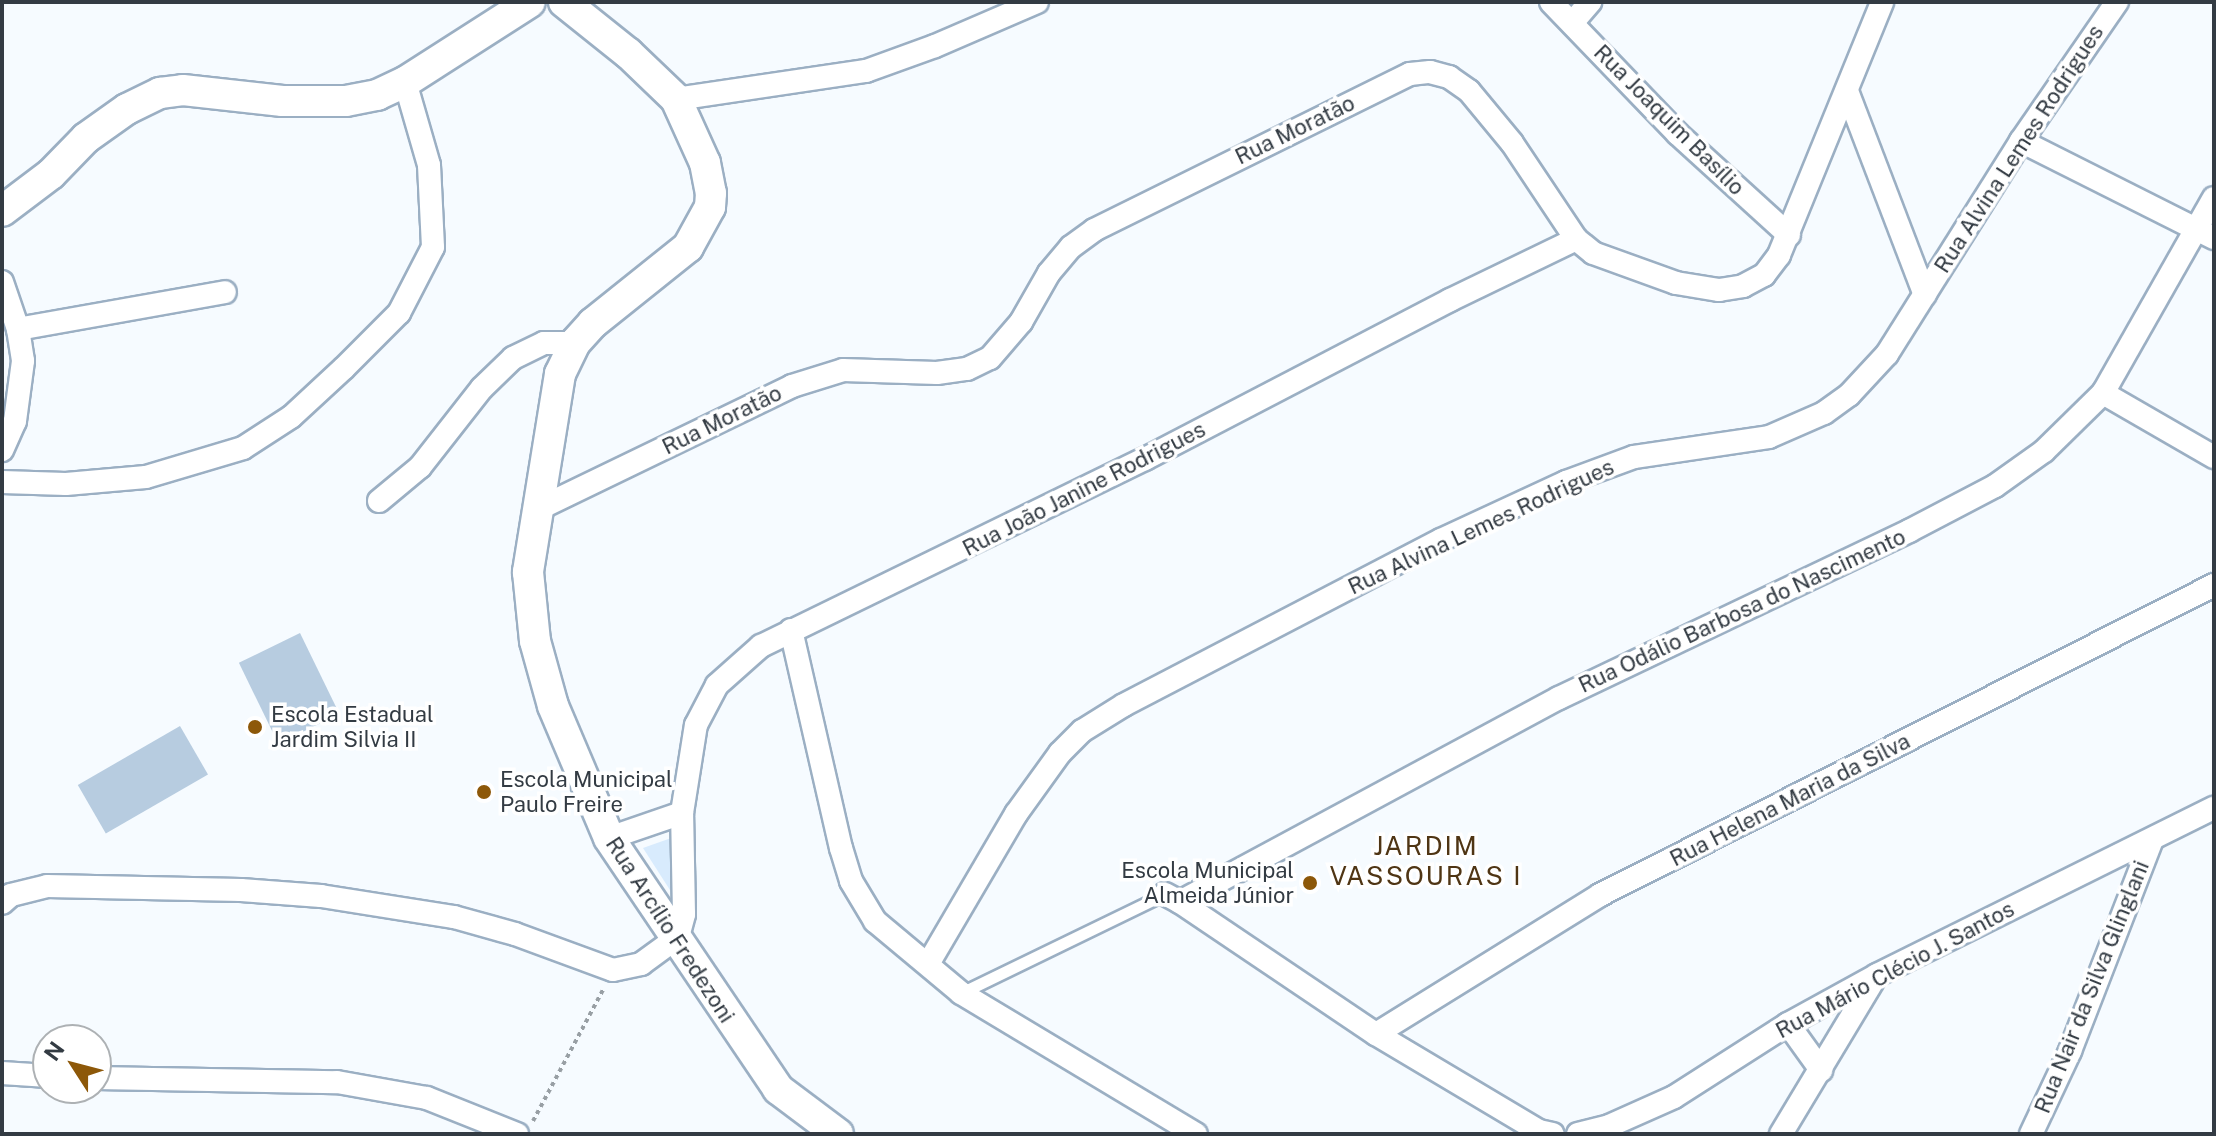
<!DOCTYPE html>
<html>
<head>
<meta charset="utf-8">
<style>
  body { margin:0 }
  #map { position:relative; width:2216px; height:1136px; overflow:hidden; background:#f6fbff; font-family:"Public Sans",sans-serif }
  div>[style] { position:absolute }
  [style*='--x'] { left:calc(var(--x)*1px); top:calc(var(--y)*1px); width:calc(var(--w)*1px); rotate:calc(var(--a)*1deg) }
  .green>* { inset:0; background:#d8ebfd }
  .building>* { inset:0; background:#b7cce0; transform-origin:0 0 }
  .path>* { height:4px; margin-top:-2px; transform-origin:0; background:repeating-linear-gradient(90deg,#989fa4 0 4px,transparent 0 8px) }
  .roads { filter:drop-shadow(2px 0 #9bafc3) drop-shadow(-2px 0 #9bafc3) drop-shadow(0 2px #9bafc3) drop-shadow(0 -2px #9bafc3) }
  .lane>* { height:11px; margin:-5.5px; padding:0 5.5px; transform-origin:5.5px; border-radius:5.5px; background:#fff }
  .street>* { height:22px; margin:-11px; padding:0 11px; transform-origin:11px; border-radius:11px; background:#fff }
  .secondary>* { height:30px; margin:-15px; padding:0 15px; transform-origin:15px; border-radius:15px; background:#fff }
  .dots>* { width:22px; height:22px; translate:-50% -50%; box-sizing:border-box; border:4px solid #fff; border-radius:50% }
  span { translate:-50% -50%; white-space:nowrap; text-align:center; line-height:1.15; -webkit-text-stroke:7px #fff; paint-order:stroke }
  .street-label { font-size:22px; color:#333b43 }
  .poi-label { font-size:22px; color:#333b43 }
  .left { translate:0 -50%; text-align:left }
  .right { translate:-100% -50%; text-align:right }
  .quarter-label { font-size:26px; color:#4f3514; letter-spacing:2px }
  .frame { position:absolute; inset:0; border:4px solid #333b43; pointer-events:none }
  .north { position:absolute; left:32px; top:1024px; width:80px; height:80px; box-sizing:border-box; background:#fff; border:2px solid #adb1b4; border-radius:50%; rotate:306deg; font-size:22px; font-weight:700; line-height:32px; text-align:center; color:#333b43 }
  .north::after { content:''; display:block; margin:auto; width:28px; height:36px; background:#8d5809; clip-path:polygon(50% 0,100% 100%,50% 72%,0 100%) }
</style>
</head>
<body>
<div id="map">
  <div class="green">
    <i style="clip-path:polygon(674px 837px,677px 901px,643px 848px)"></i>
  </div>
  <div class="building">
    <i style="left:300px;top:633px;width:90px;height:68px;rotate:64deg"></i>
    <i style="left:180px;top:726px;width:56px;height:118px;rotate:60deg"></i>
  </div>
  <div class="path">
    <i style="--x:533;--y:1121;--w:151;--a:-61.9"></i>
  </div>
  <div class="roads">
    <div class="lane">
      <i style="--x:961;--y:993;--w:227;--a:-25.9"></i>
    </div>
    <div class="street">
      <i style="--x:1551;--y:2;--w:183;--a:46.1"></i>
      <i style="--x:1678;--y:134;--w:150;--a:42.3"></i>
      <i style="--x:1572;--y:23;--w:28;--a:-49"></i>
      <i style="--x:1847;--y:91;--w:218;--a:69.1"></i>
      <i style="--x:676;--y:99;--w:192;--a:-8.4"></i>
      <i style="--x:866;--y:71;--w:73;--a:-19.9"></i>
      <i style="--x:935;--y:46;--w:111;--a:-23.3"></i>
      <i style="--x:2021;--y:141;--w:216;--a:26.7"></i>
      <i style="--x:2;--y:282;--w:50;--a:71.2"></i>
      <i style="--x:18;--y:329;--w:32;--a:81"></i>
      <i style="--x:23;--y:361;--w:61;--a:97.6"></i>
      <i style="--x:15;--y:421;--w:32;--a:114"></i>
      <i style="--x:18;--y:329;--w:210;--a:-10.1"></i>
      <i style="--x:2103;--y:393;--w:128;--a:30"></i>
      <i style="--x:2;--y:482;--w:64;--a:1.8"></i>
      <i style="--x:66;--y:484;--w:80;--a:-5"></i>
      <i style="--x:146;--y:477;--w:101;--a:-16.6"></i>
      <i style="--x:243;--y:448;--w:57;--a:-32.9"></i>
      <i style="--x:291;--y:417;--w:72;--a:-42.8"></i>
      <i style="--x:344;--y:368;--w:78;--a:-45"></i>
      <i style="--x:399;--y:313;--w:74;--a:-62.7"></i>
      <i style="--x:433;--y:247;--w:82;--a:-92.8"></i>
      <i style="--x:429;--y:165;--w:86;--a:-106.1"></i>
      <i style="--x:379;--y:501;--w:53;--a:-39.7"></i>
      <i style="--x:420;--y:467;--w:100;--a:-51.9"></i>
      <i style="--x:482;--y:388;--w:43;--a:-44.1"></i>
      <i style="--x:513;--y:358;--w:34;--a:-26"></i>
      <i style="--x:544;--y:343;--w:31;--a:0"></i>
      <i style="--x:540;--y:508;--w:280;--a:-25.8"></i>
      <i style="--x:792;--y:386;--w:53;--a:-17.4"></i>
      <i style="--x:843;--y:370;--w:94;--a:1.8"></i>
      <i style="--x:937;--y:373;--w:30;--a:-8"></i>
      <i style="--x:967;--y:369;--w:25;--a:-26"></i>
      <i style="--x:990;--y:358;--w:48;--a:-49.3"></i>
      <i style="--x:1021;--y:322;--w:56;--a:-60.3"></i>
      <i style="--x:1049;--y:273;--w:34;--a:-50"></i>
      <i style="--x:1071;--y:247;--w:29;--a:-36"></i>
      <i style="--x:1094;--y:230;--w:352;--a:-26.3"></i>
      <i style="--x:1410;--y:74;--w:20;--a:-6"></i>
      <i style="--x:1430;--y:72;--w:20;--a:15"></i>
      <i style="--x:1449;--y:77;--w:24;--a:35"></i>
      <i style="--x:1469;--y:91;--w:67;--a:50.4"></i>
      <i style="--x:1512;--y:143;--w:115;--a:56.3"></i>
      <i style="--x:1576;--y:239;--w:22;--a:39"></i>
      <i style="--x:1593;--y:253;--w:88;--a:19.9"></i>
      <i style="--x:1676;--y:283;--w:44;--a:9.2"></i>
      <i style="--x:1719;--y:290;--w:24;--a:-9"></i>
      <i style="--x:1743;--y:286;--w:24;--a:-28"></i>
      <i style="--x:1764;--y:275;--w:25;--a:-53"></i>
      <i style="--x:1779;--y:255;--w:273;--a:-67.8"></i>
      <i style="--x:791;--y:630;--w:224;--a:77.1"></i>
      <i style="--x:841;--y:848;--w:34;--a:73"></i>
      <i style="--x:851;--y:881;--w:47;--a:59"></i>
      <i style="--x:875;--y:921;--w:112;--a:39.9"></i>
      <i style="--x:961;--y:993;--w:274;--a:31"></i>
      <i style="--x:609;--y:838;--w:77;--a:-18.9"></i>
      <i style="--x:1165;--y:894;--w:17;--a:28"></i>
      <i style="--x:1180;--y:902;--w:430;--a:-28.3"></i>
      <i style="--x:1559;--y:698;--w:388;--a:-25.5"></i>
      <i style="--x:1909;--y:531;--w:97;--a:-27.6"></i>
      <i style="--x:1995;--y:486;--w:60;--a:-35.5"></i>
      <i style="--x:2044;--y:451;--w:83;--a:-44.5"></i>
      <i style="--x:2103;--y:393;--w:224;--a:-60.4"></i>
      <i style="--x:1180;--y:902;--w:236;--a:34"></i>
      <i style="--x:1376;--y:1034;--w:190;--a:30.8"></i>
      <i style="--x:1539;--y:1131;--w:14;--a:12"></i>
      <i style="--x:2;--y:903;--w:12;--a:-42"></i>
      <i style="--x:11;--y:895;--w:37;--a:-14"></i>
      <i style="--x:47;--y:886;--w:194;--a:1.2"></i>
      <i style="--x:241;--y:890;--w:80;--a:4.3"></i>
      <i style="--x:321;--y:896;--w:135;--a:9"></i>
      <i style="--x:454;--y:917;--w:63;--a:15.6"></i>
      <i style="--x:515;--y:934;--w:104;--a:20.2"></i>
      <i style="--x:613;--y:970;--w:29;--a:-12"></i>
      <i style="--x:641;--y:964;--w:46;--a:-36.1"></i>
      <i style="--x:678;--y:937;--w:24;--a:-75"></i>
      <i style="--x:684;--y:914;--w:101;--a:-91.1"></i>
      <i style="--x:682;--y:813;--w:89;--a:-81"></i>
      <i style="--x:696;--y:725;--w:45;--a:-62.3"></i>
      <i style="--x:717;--y:685;--w:59;--a:-41.6"></i>
      <i style="--x:761;--y:646;--w:427;--a:-26"></i>
      <i style="--x:1145;--y:459;--w:344;--a:-27.5"></i>
      <i style="--x:1450;--y:300;--w:140;--a:-25.8"></i>
      <i style="--x:928;--y:964;--w:174;--a:-59.6"></i>
      <i style="--x:1016;--y:814;--w:75;--a:-54.2"></i>
      <i style="--x:1060;--y:753;--w:31;--a:-45"></i>
      <i style="--x:1082;--y:731;--w:49;--a:-31.8"></i>
      <i style="--x:1124;--y:705;--w:357;--a:-27.5"></i>
      <i style="--x:1441;--y:540;--w:138;--a:-24.9"></i>
      <i style="--x:1566;--y:482;--w:72;--a:-20.2"></i>
      <i style="--x:1634;--y:457;--w:136;--a:-8.4"></i>
      <i style="--x:1769;--y:437;--w:60;--a:-23.6"></i>
      <i style="--x:1824;--y:413;--w:31;--a:-36"></i>
      <i style="--x:1849;--y:395;--w:56;--a:-47.2"></i>
      <i style="--x:1887;--y:354;--w:252;--a:-57.8"></i>
      <i style="--x:2021;--y:141;--w:169;--a:-55.4"></i>
      <i style="--x:1788;--y:1024;--w:57;--a:54.3"></i>
      <i style="--x:1376;--y:1034;--w:264;--a:-31.8"></i>
      <i style="--x:1600;--y:895;--w:688;--a:-26.79"></i>
      <i style="--x:2;--y:1073;--w:46;--a:3.7"></i>
      <i style="--x:96;--y:1078;--w:241;--a:1"></i>
      <i style="--x:337;--y:1082;--w:91;--a:10.1"></i>
      <i style="--x:427;--y:1098;--w:97;--a:21.8"></i>
      <i style="--x:1578;--y:1134;--w:32;--a:-14"></i>
      <i style="--x:1609;--y:1126;--w:71;--a:-24"></i>
      <i style="--x:1674;--y:1097;--w:135;--a:-32.6"></i>
      <i style="--x:1788;--y:1024;--w:102;--a:-28.8"></i>
      <i style="--x:1877;--y:975;--w:376;--a:-26.4"></i>
      <i style="--x:1781;--y:1134;--w:184;--a:-59"></i>
      <i style="--x:2031;--y:1134;--w:92;--a:-64.8"></i>
      <i style="--x:2070;--y:1051;--w:226;--a:-68.8"></i>
    </div>
    <div class="secondary">
      <i style="--x:564;--y:2;--w:82;--a:38.6"></i>
      <i style="--x:628;--y:53;--w:66;--a:43.8"></i>
      <i style="--x:676;--y:99;--w:70;--a:65.6"></i>
      <i style="--x:705;--y:163;--w:31;--a:79"></i>
      <i style="--x:711;--y:193;--w:14;--a:94"></i>
      <i style="--x:710;--y:207;--w:46;--a:118.8"></i>
      <i style="--x:688;--y:247;--w:122;--a:141.3"></i>
      <i style="--x:593;--y:323;--w:27;--a:132"></i>
      <i style="--x:575;--y:343;--w:34;--a:116"></i>
      <i style="--x:560;--y:374;--w:201;--a:99.2"></i>
      <i style="--x:528;--y:572;--w:69;--a:84.2"></i>
      <i style="--x:535;--y:641;--w:67;--a:74.5"></i>
      <i style="--x:553;--y:706;--w:143;--a:67"></i>
      <i style="--x:609;--y:838;--w:303;--a:56"></i>
      <i style="--x:778;--y:1089;--w:75;--a:36.9"></i>
      <i style="--x:2;--y:211;--w:61;--a:-37.1"></i>
      <i style="--x:51;--y:174;--w:50;--a:-45.8"></i>
      <i style="--x:86;--y:138;--w:50;--a:-35.3"></i>
      <i style="--x:127;--y:109;--w:37;--a:-26"></i>
      <i style="--x:160;--y:93;--w:23;--a:-7"></i>
      <i style="--x:183;--y:90;--w:100;--a:6.3"></i>
      <i style="--x:282;--y:101;--w:64;--a:0"></i>
      <i style="--x:346;--y:101;--w:32;--a:-11"></i>
      <i style="--x:377;--y:95;--w:31;--a:-25"></i>
      <i style="--x:405;--y:82;--w:148;--a:-32.6"></i>
    </div>
  </div>
  <div class="dots">
    <i style="left:255px;top:727px;background:#8d5809"></i>
    <i style="left:484px;top:792px;background:#8d5809"></i>
    <i style="left:1310px;top:883px;background:#8d5809"></i>
  </div>
  <div class="street-label">
    <span style="left:1669px;top:120px;rotate:45deg">Rua Joaquim Basílio</span>
    <span style="left:1295px;top:130px;rotate:-26deg">Rua Moratão</span>
    <span style="left:2019px;top:149px;rotate:-57deg">Rua Alvina Lemes Rodrigues</span>
    <span style="left:722px;top:420px;rotate:-26deg">Rua Moratão</span>
    <span style="left:1084px;top:489px;rotate:-27deg">Rua João Janine Rodrigues</span>
    <span style="left:1481px;top:527px;rotate:-25deg">Rua Alvina Lemes Rodrigues</span>
    <span style="left:1742px;top:611px;rotate:-25deg">Rua Odálio Barbosa do Nascimento</span>
    <span style="left:1790px;top:800px;rotate:-27deg">Rua Helena Maria da Silva</span>
    <span style="left:670px;top:930px;rotate:57deg">Rua Arcílio Fredezoni</span>
    <span style="left:1895px;top:970px;rotate:-28deg">Rua Mário Clécio J. Santos</span>
    <span style="left:2092px;top:987px;rotate:-68deg">Rua Nair da Silva Glinglani</span>
  </div>
  <div class="poi-label">
    <span class="left" style="left:271px;top:727px">Escola Estadual<br>Jardim Silvia II</span>
    <span class="left" style="left:500px;top:792px">Escola Municipal<br>Paulo Freire</span>
    <span class="right" style="left:1294px;top:883px">Escola Municipal<br>Almeida Júnior</span>
  </div>
  <div class="quarter-label">
    <span style="left:1426px;top:861px">JARDIM<br>VASSOURAS I</span>
  </div>
  <div class="frame"></div>
  <div class="north">N</div>
</div>
</body>
</html>
